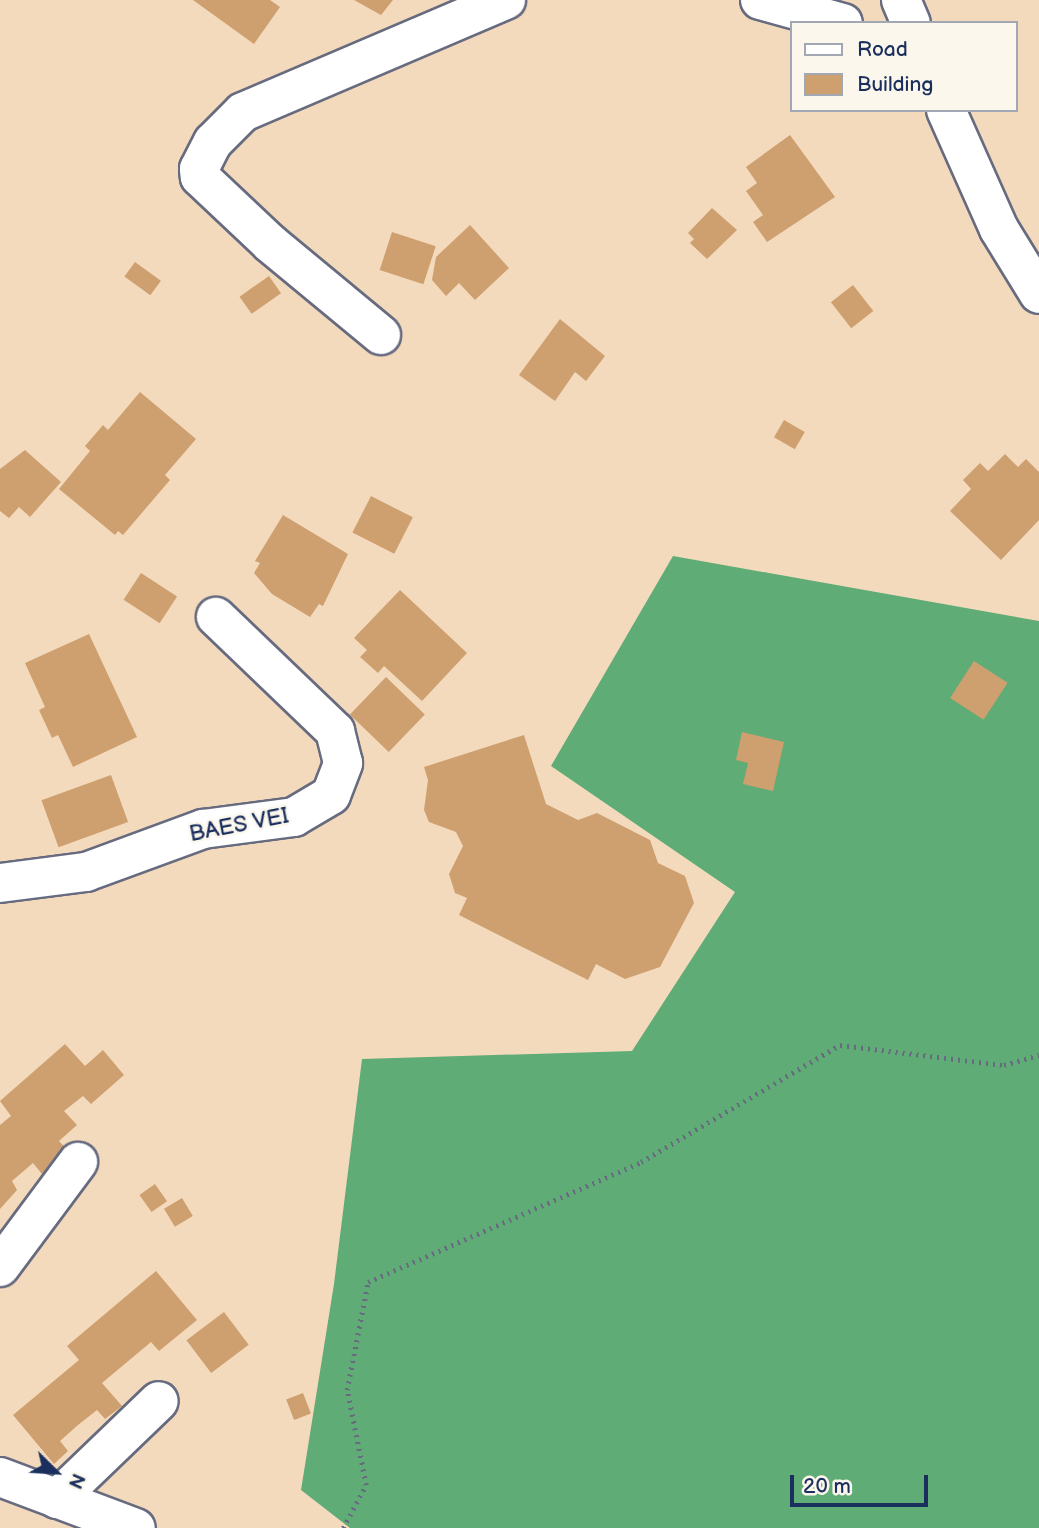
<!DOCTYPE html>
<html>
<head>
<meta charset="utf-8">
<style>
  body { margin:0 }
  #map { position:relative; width:1039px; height:1528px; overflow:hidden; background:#f4dabd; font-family:"Balsamiq Sans",sans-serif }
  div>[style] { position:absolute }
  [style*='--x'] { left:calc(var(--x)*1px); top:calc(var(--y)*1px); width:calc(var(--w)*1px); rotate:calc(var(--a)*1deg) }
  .forest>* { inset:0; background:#5fac76 }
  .building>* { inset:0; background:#ce9f6f; transform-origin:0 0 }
  .path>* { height:4.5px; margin-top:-2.25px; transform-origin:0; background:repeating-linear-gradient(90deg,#676b7f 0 2px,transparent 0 7px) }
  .roads { filter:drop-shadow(2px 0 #676b7f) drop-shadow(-2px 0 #676b7f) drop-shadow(0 2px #676b7f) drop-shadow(0 -2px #676b7f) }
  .minor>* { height:38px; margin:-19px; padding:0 19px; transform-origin:19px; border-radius:19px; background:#fff }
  span { translate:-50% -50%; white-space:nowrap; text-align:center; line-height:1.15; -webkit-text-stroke:5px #fbf7ec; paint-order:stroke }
  .street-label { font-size:23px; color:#1b2f5e }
  .legend { position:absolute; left:790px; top:21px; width:228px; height:91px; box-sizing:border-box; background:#fbf7ec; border:2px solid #a1a7b3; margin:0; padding:9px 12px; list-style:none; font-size:21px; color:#1b2f5e }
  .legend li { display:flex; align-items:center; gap:14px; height:35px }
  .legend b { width:35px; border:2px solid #a1a7b3 }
  .north { position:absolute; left:21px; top:1437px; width:70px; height:70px; -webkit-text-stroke:5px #fbf7ec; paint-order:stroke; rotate:114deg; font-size:19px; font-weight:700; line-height:28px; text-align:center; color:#1b2f5e }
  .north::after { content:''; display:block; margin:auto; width:24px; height:32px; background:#1b2f5e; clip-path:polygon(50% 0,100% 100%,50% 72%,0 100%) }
  .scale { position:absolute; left:790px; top:1475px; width:138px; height:32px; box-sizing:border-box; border:4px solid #1b2f5e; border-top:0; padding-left:9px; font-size:21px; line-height:24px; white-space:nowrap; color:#1b2f5e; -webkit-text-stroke:5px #fbf7ec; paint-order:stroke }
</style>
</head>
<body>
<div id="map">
  <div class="forest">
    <i style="clip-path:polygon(673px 556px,1039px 621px,1039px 1528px,350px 1528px,301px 1490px,334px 1284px,362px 1059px,632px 1051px,735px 892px,551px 766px)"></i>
  </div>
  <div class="building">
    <i style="clip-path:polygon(193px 0,270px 0,280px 7px,254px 44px)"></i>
    <i style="clip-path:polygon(354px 0,393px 0,381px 15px)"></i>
    <i style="clip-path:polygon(790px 135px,835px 197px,767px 242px,753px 222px,763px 215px,746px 191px,757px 183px,746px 167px)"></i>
    <i style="clip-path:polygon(712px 208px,737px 230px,707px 259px,690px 243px,694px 239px,688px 233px)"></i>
    <i style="clip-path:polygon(470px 225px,509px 268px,475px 300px,459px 283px,446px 296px,432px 280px,436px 257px)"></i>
    <i style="left:392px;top:232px;width:46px;height:40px;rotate:18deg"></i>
    <i style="left:135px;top:262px;width:32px;height:18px;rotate:36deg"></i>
    <i style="left:269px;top:276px;width:21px;height:36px;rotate:55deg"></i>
    <i style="left:853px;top:285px;width:33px;height:28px;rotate:52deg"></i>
    <i style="clip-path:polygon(560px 319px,605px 356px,586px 381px,575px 372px,555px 401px,519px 375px)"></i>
    <i style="clip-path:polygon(140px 392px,196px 439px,165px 475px,170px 480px,123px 535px,118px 531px,115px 535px,59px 489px,90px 451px,85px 446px,103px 425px,108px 430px)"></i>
    <i style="left:784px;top:420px;width:24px;height:20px;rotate:30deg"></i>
    <i style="clip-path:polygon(25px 450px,61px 482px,30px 517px,19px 507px,9px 518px,0 511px,0 469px)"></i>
    <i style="clip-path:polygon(1005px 454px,1018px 467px,1026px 459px,1039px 472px,1039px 520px,1001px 560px,950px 511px,971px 489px,963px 480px,980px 463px,988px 471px)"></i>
    <i style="left:371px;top:496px;width:47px;height:41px;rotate:27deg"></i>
    <i style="clip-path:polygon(283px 515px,348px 554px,323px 606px,319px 604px,310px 617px,272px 594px,254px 573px,260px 563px,255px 561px)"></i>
    <i style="left:141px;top:573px;width:43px;height:32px;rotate:33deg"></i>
    <i style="clip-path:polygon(400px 590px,467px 653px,422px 701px,384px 666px,378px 673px,360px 657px,367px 650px,354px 638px)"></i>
    <i style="clip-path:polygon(89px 634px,137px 737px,73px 767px,58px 735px,52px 738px,39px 710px,45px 707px,25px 663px)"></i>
    <i style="left:974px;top:661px;width:40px;height:44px;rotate:33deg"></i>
    <i style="left:386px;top:677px;width:54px;height:52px;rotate:44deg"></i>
    <i style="clip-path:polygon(742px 732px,784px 742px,773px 791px,743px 784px,748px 763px,736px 760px)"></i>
    <i style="clip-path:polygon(524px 735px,546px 804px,578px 820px,597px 813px,650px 840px,658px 863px,685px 876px,694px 903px,660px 967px,625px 979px,596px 964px,588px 980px,459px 915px,467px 898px,455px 893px,449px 874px,463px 846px,456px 832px,429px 822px,424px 810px,428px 780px,424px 767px)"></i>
    <i style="left:111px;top:775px;width:50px;height:74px;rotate:70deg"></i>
    <i style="clip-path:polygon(65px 1044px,85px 1066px,103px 1050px,124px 1075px,91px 1104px,83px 1096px,64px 1111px,77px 1125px,59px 1141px,68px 1151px,42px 1174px,33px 1163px,12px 1181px,17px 1190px,0 1209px,0 1125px,11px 1116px,0 1101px)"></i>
    <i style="left:155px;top:1184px;width:21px;height:19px;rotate:55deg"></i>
    <i style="left:182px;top:1198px;width:21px;height:21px;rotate:59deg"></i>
    <i style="clip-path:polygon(156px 1271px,197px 1320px,159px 1351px,151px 1342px,102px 1383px,122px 1406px,105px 1419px,97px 1410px,78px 1425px,60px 1441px,68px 1451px,54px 1464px,13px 1415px,79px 1360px,67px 1346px)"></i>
    <i style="left:224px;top:1312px;width:41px;height:47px;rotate:53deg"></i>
    <i style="left:303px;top:1393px;width:22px;height:18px;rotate:69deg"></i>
  </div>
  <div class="path">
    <i style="--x:343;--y:1528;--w:49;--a:-61.9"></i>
    <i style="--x:366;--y:1485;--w:97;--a:-101.3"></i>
    <i style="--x:347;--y:1390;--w:110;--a:-79"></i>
    <i style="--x:368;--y:1282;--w:298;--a:-23.7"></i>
    <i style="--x:641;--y:1162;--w:231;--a:-30.5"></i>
    <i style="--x:840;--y:1045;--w:165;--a:7"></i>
    <i style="--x:1004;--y:1065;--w:36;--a:-16"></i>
  </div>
  <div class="roads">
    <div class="minor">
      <i style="--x:760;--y:0;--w:86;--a:15.5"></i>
      <i style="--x:901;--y:0;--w:25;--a:67"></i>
      <i style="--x:946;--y:110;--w:130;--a:66"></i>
      <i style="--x:999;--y:229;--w:76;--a:58.4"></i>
      <i style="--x:381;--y:335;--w:143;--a:-140.4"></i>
      <i style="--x:271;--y:244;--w:98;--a:-136.7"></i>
      <i style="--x:200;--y:177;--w:8;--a:-97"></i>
      <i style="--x:199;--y:169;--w:30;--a:-63"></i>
      <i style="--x:213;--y:142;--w:42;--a:-45"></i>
      <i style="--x:243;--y:112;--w:286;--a:-23.1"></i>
      <i style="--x:0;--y:883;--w:87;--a:-7.3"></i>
      <i style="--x:86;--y:872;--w:125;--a:-20.2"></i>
      <i style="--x:203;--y:829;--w:92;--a:-7.5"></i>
      <i style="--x:294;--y:817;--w:43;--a:-30.7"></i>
      <i style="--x:331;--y:795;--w:34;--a:-69"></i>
      <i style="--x:343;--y:763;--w:33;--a:-104"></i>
      <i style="--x:335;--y:731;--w:165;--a:-136.2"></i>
      <i style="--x:0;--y:1267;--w:131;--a:-53.4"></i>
      <i style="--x:0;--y:1477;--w:145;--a:20.6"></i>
      <i style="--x:57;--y:1499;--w:141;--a:-43.9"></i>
    </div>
  </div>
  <div class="street-label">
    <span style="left:239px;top:825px;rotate:-11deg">BAES VEI</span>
  </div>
  <ul class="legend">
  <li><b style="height:9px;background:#fff"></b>Road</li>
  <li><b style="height:19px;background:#ce9f6f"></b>Building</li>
  </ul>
  <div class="north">N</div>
  <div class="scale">20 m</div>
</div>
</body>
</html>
